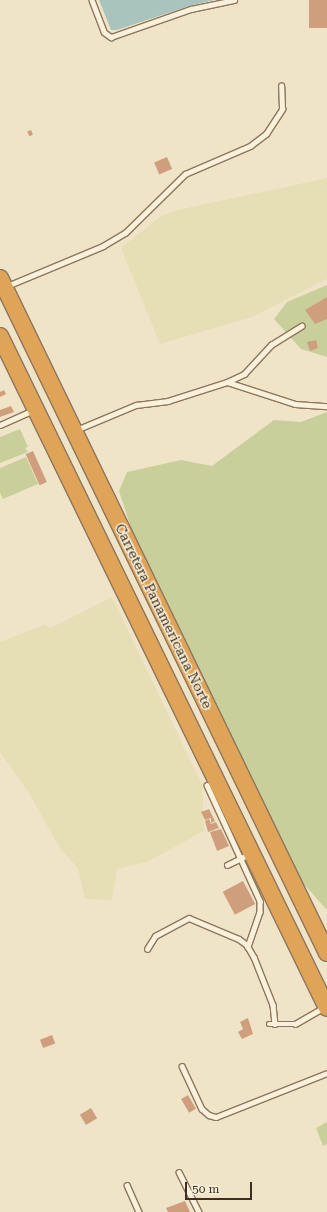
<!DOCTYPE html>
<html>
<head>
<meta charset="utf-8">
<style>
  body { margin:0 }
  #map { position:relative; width:327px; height:1212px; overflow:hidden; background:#f0e4c8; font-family:"Roboto Serif",serif }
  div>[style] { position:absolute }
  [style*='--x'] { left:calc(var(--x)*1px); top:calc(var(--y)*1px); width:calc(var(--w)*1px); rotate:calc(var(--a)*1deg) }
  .farmland>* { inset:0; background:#e6deb5 }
  .green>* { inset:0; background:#c9cf9b }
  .water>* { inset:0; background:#a9c4bc }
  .building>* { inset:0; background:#cf9f7d; transform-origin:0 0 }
  .roads { filter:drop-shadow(1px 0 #8d765c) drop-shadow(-1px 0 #8d765c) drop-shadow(0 1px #8d765c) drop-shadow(0 -1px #8d765c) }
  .service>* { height:4.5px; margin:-2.25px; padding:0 2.25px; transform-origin:2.25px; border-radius:2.25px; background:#faf1dc }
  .motorway>* { height:16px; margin:-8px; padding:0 8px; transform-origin:8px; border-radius:8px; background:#e0a458 }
  span { translate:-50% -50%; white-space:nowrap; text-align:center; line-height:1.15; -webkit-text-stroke:3px #f7eed8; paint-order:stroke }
  .street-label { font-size:14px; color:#3d2e20 }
  .scale { position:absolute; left:185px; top:1182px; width:67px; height:18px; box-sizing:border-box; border:2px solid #3d2e20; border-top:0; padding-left:5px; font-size:12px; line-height:14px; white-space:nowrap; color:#3d2e20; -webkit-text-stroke:3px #f7eed8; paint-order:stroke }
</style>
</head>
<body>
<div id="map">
  <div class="farmland">
    <i style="clip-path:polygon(327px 178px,327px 279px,252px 317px,160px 344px,121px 248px,160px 217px,173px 211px)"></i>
    <i style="clip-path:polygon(112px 597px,202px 785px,204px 831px,149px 861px,117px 869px,112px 900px,85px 899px,78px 868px,61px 850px,29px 793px,0 752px,0 642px,44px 625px,51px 628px)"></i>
  </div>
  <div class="green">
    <i style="clip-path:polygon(327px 285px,327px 357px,301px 349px,274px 319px,287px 302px)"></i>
    <i style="clip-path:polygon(327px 412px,327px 910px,302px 882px,138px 549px,119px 491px,127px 472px,181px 460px,212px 466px,274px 420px,301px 422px)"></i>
    <i style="clip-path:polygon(20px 429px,28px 447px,25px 448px,28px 452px,0 463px,0 437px)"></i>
    <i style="clip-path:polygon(26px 457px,38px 484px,3px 499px,0 493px,0 468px)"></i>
    <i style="clip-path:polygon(327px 1122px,327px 1144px,323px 1146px,316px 1128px)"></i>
  </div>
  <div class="water">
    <i style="clip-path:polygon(99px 0,214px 0,189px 6px,117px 30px,111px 30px)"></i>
  </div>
  <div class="building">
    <i style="left:309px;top:0;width:18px;height:28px"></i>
    <i style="left:31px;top:130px;width:5px;height:4px;rotate:68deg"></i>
    <i style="left:167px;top:157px;width:13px;height:14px;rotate:67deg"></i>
    <i style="clip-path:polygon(327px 297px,327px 319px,315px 324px,305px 310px)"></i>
    <i style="clip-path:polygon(316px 340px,318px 348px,310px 351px,307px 342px)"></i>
    <i style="clip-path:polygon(4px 390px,6px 394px,0 397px,0 392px)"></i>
    <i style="clip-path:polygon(11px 406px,14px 412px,0 417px,0 410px)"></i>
    <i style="left:33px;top:451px;width:34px;height:8px;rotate:66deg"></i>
    <i style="clip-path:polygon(209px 809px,215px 821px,211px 823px,211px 818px,205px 820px,201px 812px)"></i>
    <i style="clip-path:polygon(209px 819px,211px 824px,216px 822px,219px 828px,208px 832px,205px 821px)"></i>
    <i style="clip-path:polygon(221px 829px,229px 846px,217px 851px,210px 832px)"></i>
    <i style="left:243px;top:881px;width:26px;height:23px;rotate:62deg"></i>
    <i style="clip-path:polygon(248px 1018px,253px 1034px,242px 1039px,238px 1032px,243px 1029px,240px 1022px)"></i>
    <i style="left:52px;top:1035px;width:9px;height:13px;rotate:69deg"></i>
    <i style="left:188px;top:1095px;width:16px;height:8px;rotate:60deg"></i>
    <i style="left:91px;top:1108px;width:12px;height:13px;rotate:59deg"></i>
    <i style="clip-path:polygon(185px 1201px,190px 1212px,168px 1212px,166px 1208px)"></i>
  </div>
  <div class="roads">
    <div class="service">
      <i style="--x:92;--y:0;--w:34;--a:69"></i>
      <i style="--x:104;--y:32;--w:9;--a:36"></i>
      <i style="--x:111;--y:37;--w:85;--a:-19.3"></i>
      <i style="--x:191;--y:9;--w:44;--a:-11.8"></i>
      <i style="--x:7;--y:286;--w:104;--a:-22.6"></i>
      <i style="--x:103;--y:246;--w:26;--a:-31"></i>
      <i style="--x:125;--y:233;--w:84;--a:-44.5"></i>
      <i style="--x:185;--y:174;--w:71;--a:-23.3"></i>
      <i style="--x:250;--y:146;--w:20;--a:-37"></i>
      <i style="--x:266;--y:134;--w:30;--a:-57"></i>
      <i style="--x:282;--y:109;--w:23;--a:-92"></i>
      <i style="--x:227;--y:382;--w:71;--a:17.9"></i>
      <i style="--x:295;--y:404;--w:32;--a:4"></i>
      <i style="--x:0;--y:425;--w:36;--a:-24"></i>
      <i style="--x:76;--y:430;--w:65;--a:-22.6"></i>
      <i style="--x:136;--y:405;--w:32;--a:-7"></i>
      <i style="--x:168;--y:401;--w:62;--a:-17.9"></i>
      <i style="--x:227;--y:382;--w:19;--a:-25"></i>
      <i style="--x:244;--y:374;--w:40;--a:-47"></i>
      <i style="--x:271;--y:345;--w:36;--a:-32"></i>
      <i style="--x:207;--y:785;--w:128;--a:65.4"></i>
      <i style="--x:260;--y:901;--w:11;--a:90"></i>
      <i style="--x:260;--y:912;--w:37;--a:109"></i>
      <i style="--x:227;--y:865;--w:25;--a:-26"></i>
      <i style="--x:147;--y:949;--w:15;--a:-58"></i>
      <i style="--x:155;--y:936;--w:38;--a:-28"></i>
      <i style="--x:189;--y:918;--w:54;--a:22.8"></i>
      <i style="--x:239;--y:939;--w:10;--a:37"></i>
      <i style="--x:247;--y:945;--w:14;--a:60"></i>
      <i style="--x:254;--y:957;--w:52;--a:68.4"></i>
      <i style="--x:273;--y:1005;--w:19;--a:84"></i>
      <i style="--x:269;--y:1024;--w:26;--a:0"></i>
      <i style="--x:295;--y:1024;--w:32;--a:-30"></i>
      <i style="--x:182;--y:1066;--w:47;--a:65.1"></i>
      <i style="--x:202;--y:1109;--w:9;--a:41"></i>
      <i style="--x:209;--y:1115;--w:7;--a:16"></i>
      <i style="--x:216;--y:1117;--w:119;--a:-21.6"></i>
      <i style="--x:179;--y:1172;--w:45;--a:63.4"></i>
      <i style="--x:127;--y:1185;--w:30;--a:66"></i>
    </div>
    <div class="motorway">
      <i style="--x:0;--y:278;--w:750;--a:64.15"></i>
      <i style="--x:0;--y:336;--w:747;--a:64.05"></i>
    </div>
  </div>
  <div class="street-label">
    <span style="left:164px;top:616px;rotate:64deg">Carretera Panamericana Norte</span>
  </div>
  <div class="scale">50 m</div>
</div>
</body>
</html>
